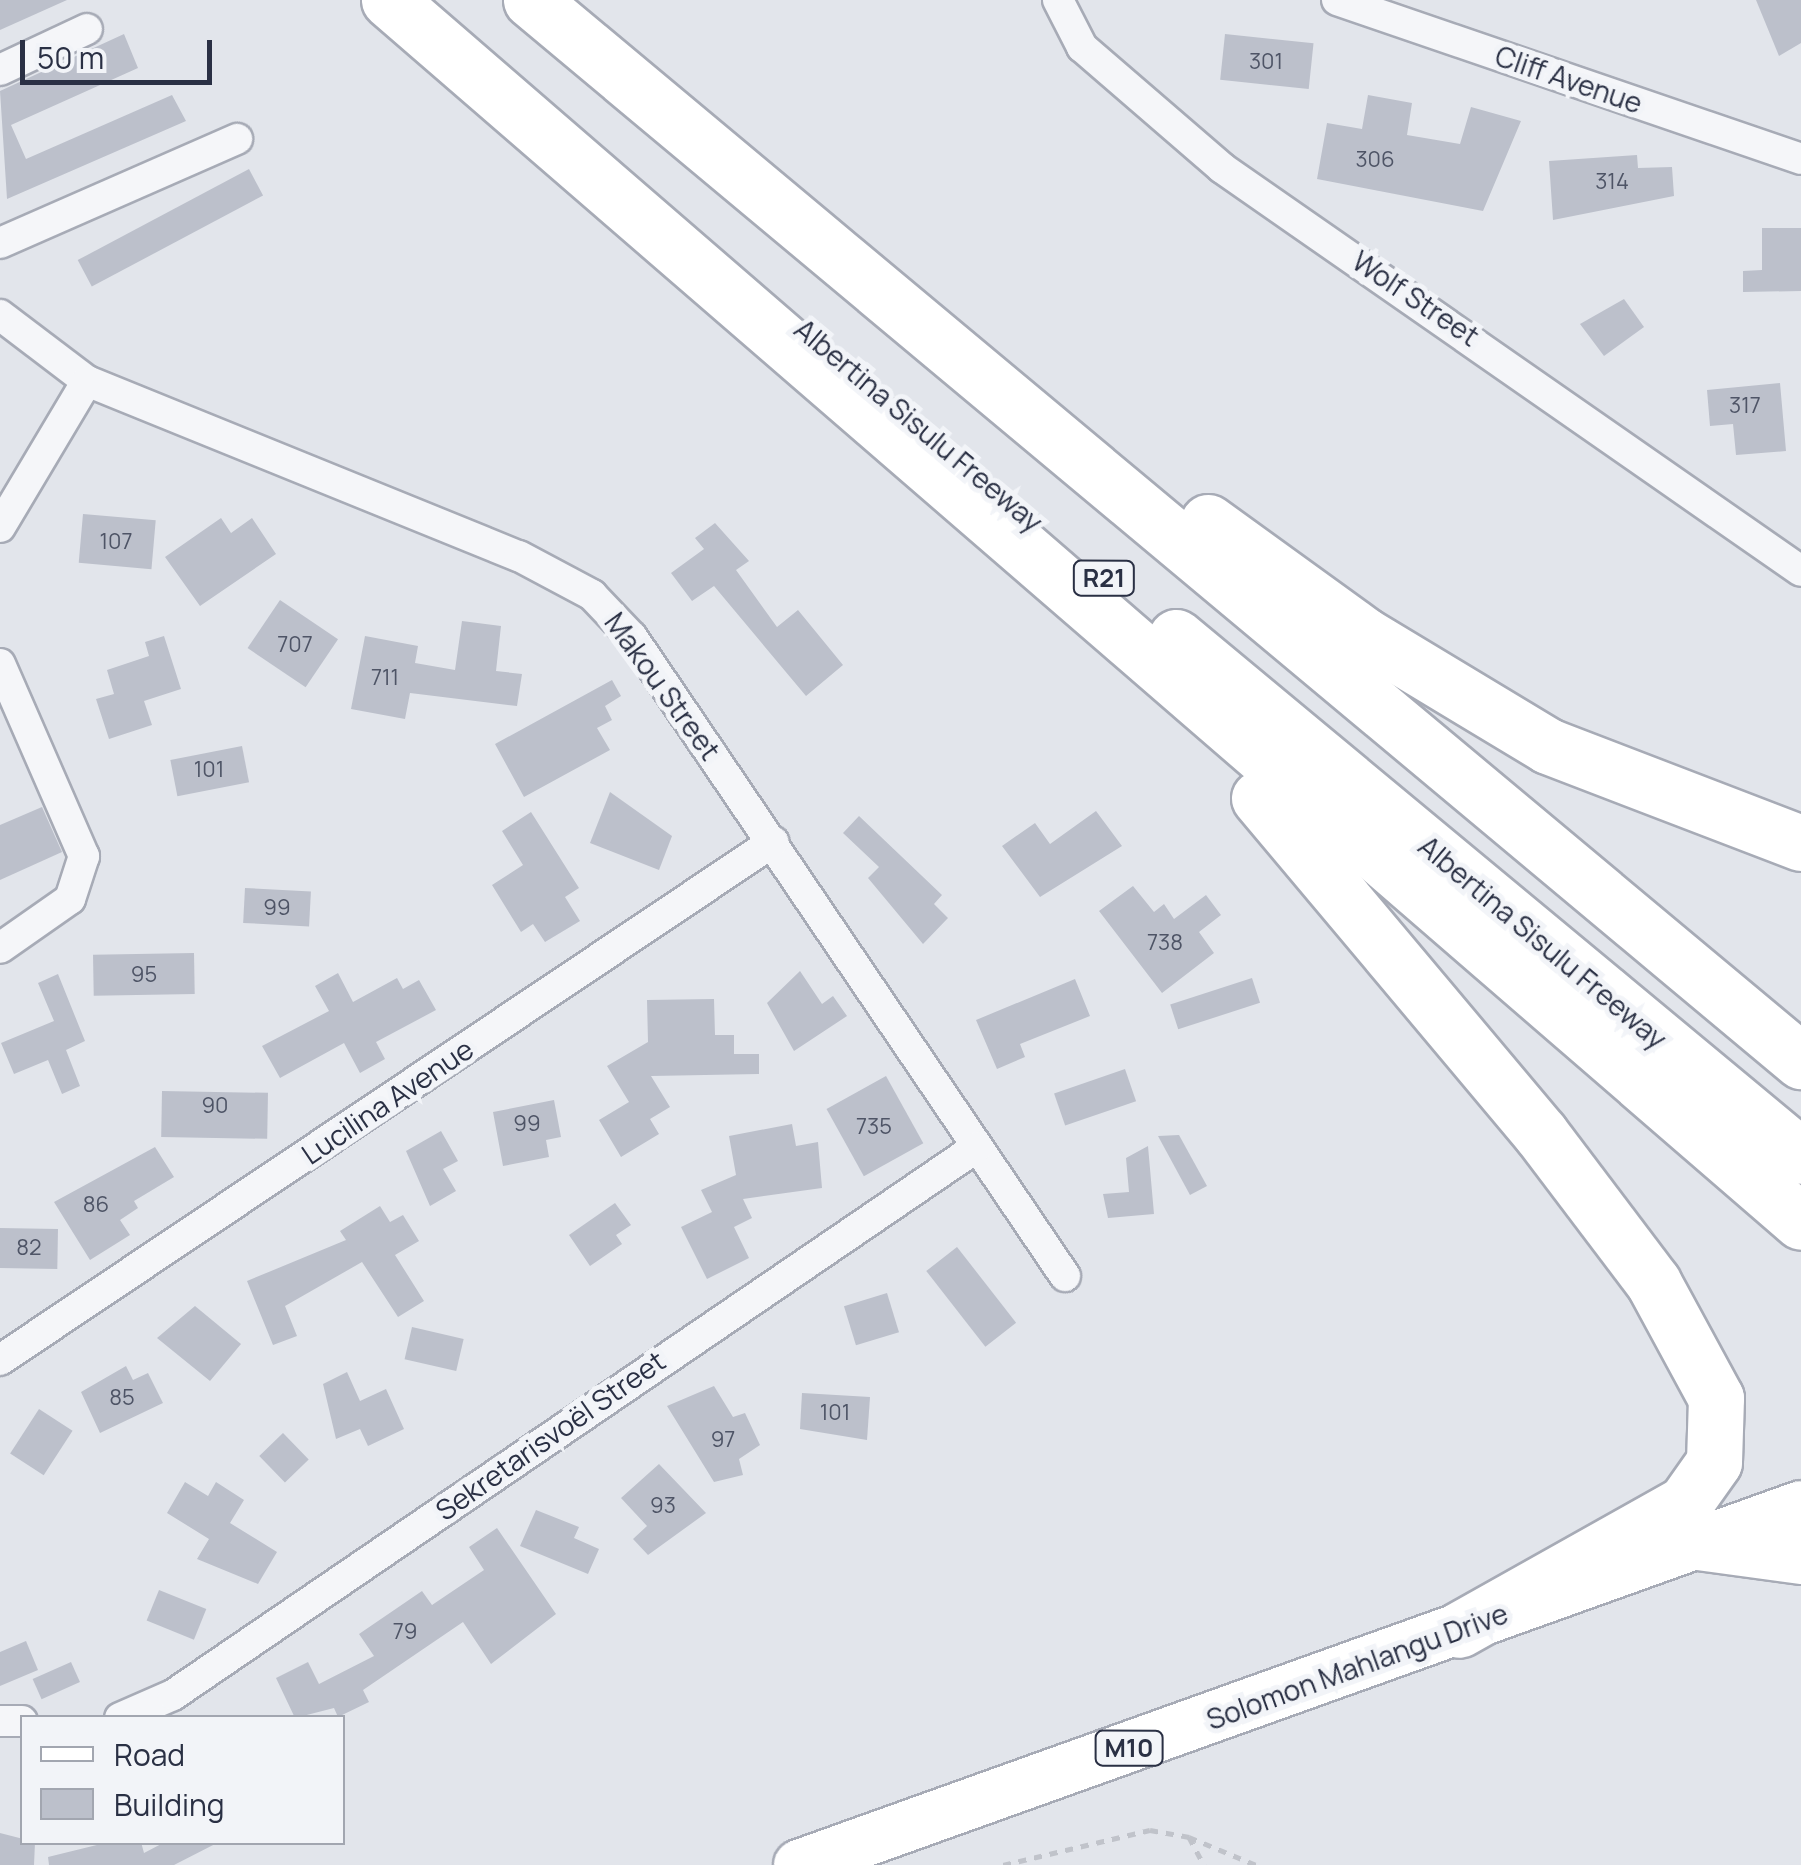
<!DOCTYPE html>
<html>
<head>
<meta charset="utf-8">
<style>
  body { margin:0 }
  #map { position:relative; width:1801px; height:1865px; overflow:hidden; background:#e2e5eb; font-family:Manrope,sans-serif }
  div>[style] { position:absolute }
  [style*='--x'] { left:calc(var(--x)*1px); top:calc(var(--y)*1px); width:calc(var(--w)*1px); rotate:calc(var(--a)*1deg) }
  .building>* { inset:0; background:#bcc0cb; transform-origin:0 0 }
  .path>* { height:5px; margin-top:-2.5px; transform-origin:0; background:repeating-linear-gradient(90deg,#c0c3ca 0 8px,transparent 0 16px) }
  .roads { filter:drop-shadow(2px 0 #a7abb6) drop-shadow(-2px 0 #a7abb6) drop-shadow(0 2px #a7abb6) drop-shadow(0 -2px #a7abb6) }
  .minor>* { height:30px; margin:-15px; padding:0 15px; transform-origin:15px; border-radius:15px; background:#f5f6f9 }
  .primary>* { height:50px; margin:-25px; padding:0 25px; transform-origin:25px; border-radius:25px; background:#fff }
  .motorway>* { height:55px; margin:-27.5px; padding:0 27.5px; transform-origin:27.5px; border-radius:27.5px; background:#fff }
  span { translate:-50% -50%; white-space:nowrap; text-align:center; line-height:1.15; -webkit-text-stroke:10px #f2f4f8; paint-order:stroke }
  .number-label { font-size:22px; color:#4e5466 }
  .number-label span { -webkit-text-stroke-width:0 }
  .shield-label span { padding:2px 8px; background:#f2f4f8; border:2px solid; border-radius:8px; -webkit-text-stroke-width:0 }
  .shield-label { font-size:25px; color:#2a3044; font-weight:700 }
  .street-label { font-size:28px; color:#2a3044 }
  .legend { position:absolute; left:20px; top:1715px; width:325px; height:130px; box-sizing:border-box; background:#f2f4f8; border:2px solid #a2a6b0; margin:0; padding:12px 18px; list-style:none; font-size:30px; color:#2a3044 }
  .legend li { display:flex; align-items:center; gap:20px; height:50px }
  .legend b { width:50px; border:2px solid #a2a6b0 }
  .scale { position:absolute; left:20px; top:40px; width:192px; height:45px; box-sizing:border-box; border:5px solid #2a3044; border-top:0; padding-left:12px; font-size:30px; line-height:35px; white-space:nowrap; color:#2a3044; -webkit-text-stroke:8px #f2f4f8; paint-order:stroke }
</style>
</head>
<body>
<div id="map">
  <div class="building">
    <i style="clip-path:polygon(0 0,67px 0,0 30px)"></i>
    <i style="clip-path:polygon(1756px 0,1801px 0,1801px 43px,1779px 56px)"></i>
    <i style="clip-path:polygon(124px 34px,138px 68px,11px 125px,26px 159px,172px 95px,186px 121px,7px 199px,0 91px)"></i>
    <i style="left:1225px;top:34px;width:89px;height:46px;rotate:6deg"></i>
    <i style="clip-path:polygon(1368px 95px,1412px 103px,1407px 135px,1460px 144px,1471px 107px,1521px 121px,1483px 211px,1317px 179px,1327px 123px,1362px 129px)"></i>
    <i style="clip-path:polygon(1637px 155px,1638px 168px,1672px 167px,1674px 196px,1553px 220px,1549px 161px)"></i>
    <i style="left:249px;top:169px;width:30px;height:194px;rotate:62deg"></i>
    <i style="clip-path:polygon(1762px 228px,1801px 228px,1801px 291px,1743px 292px,1743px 271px,1762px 270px)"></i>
    <i style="clip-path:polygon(1624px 299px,1644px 327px,1604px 356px,1580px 324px)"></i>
    <i style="clip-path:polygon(1780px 383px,1786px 451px,1736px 455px,1733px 424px,1710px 426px,1707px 390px)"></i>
    <i style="left:83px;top:514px;width:73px;height:49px;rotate:5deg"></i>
    <i style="clip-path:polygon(221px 518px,231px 533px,252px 518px,276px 554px,200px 606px,165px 557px)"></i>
    <i style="clip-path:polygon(715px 523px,749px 561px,736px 570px,777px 627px,798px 610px,843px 665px,806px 696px,714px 586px,692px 601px,671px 573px,704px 549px,695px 538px)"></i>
    <i style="left:280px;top:600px;width:70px;height:58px;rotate:34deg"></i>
    <i style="clip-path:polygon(462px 621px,501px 626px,496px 671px,522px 674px,517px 706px,410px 693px,405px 719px,351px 709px,365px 636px,418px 646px,415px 663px,455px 670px)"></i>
    <i style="clip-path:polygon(164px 636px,181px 689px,144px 701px,152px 725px,109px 739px,96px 699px,114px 694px,107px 670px,149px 656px,145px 642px)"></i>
    <i style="clip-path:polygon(612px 680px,621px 696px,605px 706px,612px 720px,597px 728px,610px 750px,524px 797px,495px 744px)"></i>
    <i style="left:242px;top:746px;width:37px;height:73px;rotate:79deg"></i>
    <i style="clip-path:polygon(610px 792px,672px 836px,659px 870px,590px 843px)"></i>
    <i style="clip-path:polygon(42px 807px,62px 852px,0 880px,0 825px)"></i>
    <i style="clip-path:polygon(1096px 811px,1122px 846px,1040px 897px,1002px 846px,1035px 823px,1050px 844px)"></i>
    <i style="clip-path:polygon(531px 812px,579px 888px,565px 897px,580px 921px,545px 942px,533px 924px,521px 932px,492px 885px,523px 865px,502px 831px)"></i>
    <i style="clip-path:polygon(859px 816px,942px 895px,934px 904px,948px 918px,923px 944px,868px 878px,879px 867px,843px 833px)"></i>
    <i style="clip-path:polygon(1133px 886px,1154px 912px,1164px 904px,1174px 919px,1206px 895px,1221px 915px,1199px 932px,1214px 953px,1162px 993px,1099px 911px)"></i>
    <i style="left:245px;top:888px;width:66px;height:35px;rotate:3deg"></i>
    <i style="left:194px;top:953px;width:41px;height:101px;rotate:89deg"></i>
    <i style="clip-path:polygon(800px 971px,822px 1004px,833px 996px,847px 1016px,794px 1051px,767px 1003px)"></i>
    <i style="clip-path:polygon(338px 973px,353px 1002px,397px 978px,403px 989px,419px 980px,436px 1010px,376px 1042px,385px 1059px,360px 1073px,344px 1043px,280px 1078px,262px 1046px,329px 1011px,315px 986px)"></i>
    <i style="clip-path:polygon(58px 974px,85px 1041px,66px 1050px,80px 1086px,62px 1094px,48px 1060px,14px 1074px,1px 1043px,54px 1021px,38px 983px)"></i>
    <i style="left:1252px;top:978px;width:26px;height:86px;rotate:72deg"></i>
    <i style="clip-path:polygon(1075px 979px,1090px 1016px,1020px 1044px,1025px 1057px,997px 1069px,976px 1020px)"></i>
    <i style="clip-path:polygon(714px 999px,715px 1035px,734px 1035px,734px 1054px,759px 1054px,759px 1074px,651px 1076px,670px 1107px,650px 1119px,659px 1134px,621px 1157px,599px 1120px,629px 1102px,607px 1066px,648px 1042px,647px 1000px)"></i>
    <i style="left:1125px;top:1069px;width:34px;height:75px;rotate:71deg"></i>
    <i style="left:886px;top:1076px;width:77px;height:68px;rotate:61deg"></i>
    <i style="left:162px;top:1091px;width:106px;height:46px;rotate:1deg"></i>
    <i style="clip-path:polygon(554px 1100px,561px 1137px,546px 1140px,549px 1157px,503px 1166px,493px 1112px)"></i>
    <i style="clip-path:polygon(792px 1124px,796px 1146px,818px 1142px,822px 1188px,743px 1199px,752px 1218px,734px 1227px,749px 1258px,707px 1279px,681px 1227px,712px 1212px,701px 1190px,736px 1175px,729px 1136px)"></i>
    <i style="clip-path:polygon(441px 1131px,458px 1161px,443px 1169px,456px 1191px,430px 1206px,406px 1151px)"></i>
    <i style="clip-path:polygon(1179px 1135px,1207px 1186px,1190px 1195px,1158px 1136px)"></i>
    <i style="clip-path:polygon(1148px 1146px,1154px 1214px,1108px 1218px,1103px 1194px,1129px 1192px,1126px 1158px)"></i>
    <i style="clip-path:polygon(155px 1147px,174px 1177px,134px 1201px,138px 1208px,120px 1220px,130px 1235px,90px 1260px,54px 1202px)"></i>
    <i style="clip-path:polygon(615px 1203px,631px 1225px,616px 1235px,622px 1244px,590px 1266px,569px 1235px)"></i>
    <i style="clip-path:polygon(380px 1206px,390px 1222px,403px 1215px,419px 1241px,395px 1255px,424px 1301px,398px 1317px,362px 1262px,285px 1306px,297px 1336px,273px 1345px,247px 1281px,346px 1240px,340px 1231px)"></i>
    <i style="left:0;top:1228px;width:58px;height:40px;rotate:1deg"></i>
    <i style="left:957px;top:1247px;width:96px;height:39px;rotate:52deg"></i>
    <i style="left:887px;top:1293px;width:41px;height:45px;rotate:73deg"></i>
    <i style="clip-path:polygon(195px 1306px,241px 1344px,210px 1381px,157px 1338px)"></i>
    <i style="left:412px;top:1327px;width:53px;height:33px;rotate:13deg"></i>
    <i style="clip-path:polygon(126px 1366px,133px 1380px,148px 1373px,163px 1403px,100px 1433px,81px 1392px)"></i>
    <i style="clip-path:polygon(347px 1372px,360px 1401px,386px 1389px,404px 1429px,368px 1446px,360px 1429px,336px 1439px,323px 1384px)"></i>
    <i style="clip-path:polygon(714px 1386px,733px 1417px,745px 1413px,760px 1445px,739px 1459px,743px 1475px,714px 1482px,667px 1406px)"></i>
    <i style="clip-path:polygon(802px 1393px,870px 1397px,867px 1440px,800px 1429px)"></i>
    <i style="left:39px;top:1409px;width:40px;height:53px;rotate:33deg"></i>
    <i style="left:283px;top:1433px;width:37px;height:33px;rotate:46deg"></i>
    <i style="clip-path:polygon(659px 1464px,706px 1513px,648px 1555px,633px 1539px,647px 1526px,621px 1498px)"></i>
    <i style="clip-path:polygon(185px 1482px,208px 1496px,216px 1482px,244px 1500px,230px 1523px,277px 1552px,258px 1584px,197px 1559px,209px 1539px,167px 1513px)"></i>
    <i style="clip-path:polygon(536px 1510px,579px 1527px,574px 1538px,599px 1549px,588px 1574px,520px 1546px)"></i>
    <i style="clip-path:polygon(497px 1528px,556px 1614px,491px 1664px,463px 1622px,363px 1690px,369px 1702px,338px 1717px,334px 1708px,295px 1718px,276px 1678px,308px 1662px,319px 1684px,374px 1656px,359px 1634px,422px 1591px,432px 1605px,484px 1570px,469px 1547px)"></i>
    <i style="left:159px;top:1590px;width:51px;height:33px;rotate:22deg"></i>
    <i style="clip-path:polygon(26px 1641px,38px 1670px,0 1686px,0 1652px)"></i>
    <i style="left:71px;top:1662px;width:22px;height:42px;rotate:66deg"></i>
    <i style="clip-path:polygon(0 1833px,35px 1842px,34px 1865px,0 1865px)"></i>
    <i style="clip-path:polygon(109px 1842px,141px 1842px,144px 1853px,165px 1842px,219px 1842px,174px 1865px,49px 1865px,48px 1857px)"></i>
  </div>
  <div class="path">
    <i style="--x:1189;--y:1837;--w:73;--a:22.7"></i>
    <i style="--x:1003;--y:1865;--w:151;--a:-13.4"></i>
    <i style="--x:1150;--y:1830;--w:40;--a:10"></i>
    <i style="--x:1189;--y:1837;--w:32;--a:62"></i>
  </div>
  <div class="roads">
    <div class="minor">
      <i style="--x:1058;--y:0;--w:53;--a:62.9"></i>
      <i style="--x:1082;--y:47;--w:185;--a:40.8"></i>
      <i style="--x:1222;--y:168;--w:705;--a:34.84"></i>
      <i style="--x:1337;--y:0;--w:490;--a:18.9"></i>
      <i style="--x:0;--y:70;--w:96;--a:-25.2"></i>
      <i style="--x:0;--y:243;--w:259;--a:-23.7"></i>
      <i style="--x:0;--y:315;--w:109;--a:37.2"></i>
      <i style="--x:87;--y:381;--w:466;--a:22.1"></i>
      <i style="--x:519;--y:556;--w:83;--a:28.1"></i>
      <i style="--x:592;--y:595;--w:58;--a:46.4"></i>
      <i style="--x:632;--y:637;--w:772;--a:55.88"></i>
      <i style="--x:0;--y:527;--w:170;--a:-59.2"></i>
      <i style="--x:0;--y:664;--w:210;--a:66.4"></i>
      <i style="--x:84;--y:856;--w:45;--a:108"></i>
      <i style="--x:70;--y:899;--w:85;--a:145"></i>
      <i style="--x:0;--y:1360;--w:931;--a:-33.83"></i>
      <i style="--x:120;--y:1718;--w:58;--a:-23.5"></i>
      <i style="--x:173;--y:1695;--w:973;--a:-34.28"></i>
      <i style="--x:0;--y:1721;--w:22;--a:0"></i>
    </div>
    <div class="primary">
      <i style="--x:799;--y:1865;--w:1064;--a:-19.71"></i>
    </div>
    <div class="motorway">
      <i style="--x:389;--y:0;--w:1867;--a:40.87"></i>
      <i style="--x:531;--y:0;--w:1655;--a:39.88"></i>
      <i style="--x:1208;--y:522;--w:193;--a:35.9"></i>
      <i style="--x:1364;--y:635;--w:215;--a:31.1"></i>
      <i style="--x:1548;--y:746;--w:271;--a:21"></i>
      <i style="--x:1176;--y:637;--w:812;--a:39.71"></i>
      <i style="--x:1259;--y:798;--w:439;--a:50"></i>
      <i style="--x:1541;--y:1134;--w:186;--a:52.9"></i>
      <i style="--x:1653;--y:1282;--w:132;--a:61.5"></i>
      <i style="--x:1716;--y:1398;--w:64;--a:91.8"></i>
      <i style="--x:1714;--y:1462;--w:50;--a:125.3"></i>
      <i style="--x:1685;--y:1503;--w:259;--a:150.7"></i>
      <i style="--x:1698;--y:1542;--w:104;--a:7.7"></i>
    </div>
  </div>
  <div class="number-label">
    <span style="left:1266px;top:62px">301</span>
    <span style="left:1375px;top:160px">306</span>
    <span style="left:1612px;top:182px">314</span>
    <span style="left:1745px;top:406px">317</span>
    <span style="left:116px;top:542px">107</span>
    <span style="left:295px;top:645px">707</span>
    <span style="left:385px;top:678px">711</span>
    <span style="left:209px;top:770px">101</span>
    <span style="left:277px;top:908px">99</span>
    <span style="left:1165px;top:943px">738</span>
    <span style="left:144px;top:975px">95</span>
    <span style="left:215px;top:1106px">90</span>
    <span style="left:527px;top:1124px">99</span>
    <span style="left:874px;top:1127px">735</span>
    <span style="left:96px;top:1205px">86</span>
    <span style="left:29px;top:1248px">82</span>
    <span style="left:122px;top:1398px">85</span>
    <span style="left:835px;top:1413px">101</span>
    <span style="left:723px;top:1440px">97</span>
    <span style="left:663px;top:1506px">93</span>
    <span style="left:405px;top:1632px">79</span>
  </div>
  <div class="shield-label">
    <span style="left:1104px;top:578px">R21</span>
    <span style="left:1129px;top:1748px">M10</span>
  </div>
  <div class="street-label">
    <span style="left:1569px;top:79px;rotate:19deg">Cliff Avenue</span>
    <span style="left:1416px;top:298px;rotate:34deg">Wolf Street</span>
    <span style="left:919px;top:425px;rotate:40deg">Albertina Sisulu Freeway</span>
    <span style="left:663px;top:686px;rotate:54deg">Makou Street</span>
    <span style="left:1543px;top:942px;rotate:40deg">Albertina Sisulu Freeway</span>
    <span style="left:387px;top:1101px;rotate:-34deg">Lucilina Avenue</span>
    <span style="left:550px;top:1435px;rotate:-35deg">Sekretarisvoël Street</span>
    <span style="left:1357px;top:1666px;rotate:-20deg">Solomon Mahlangu Drive</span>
  </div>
  <ul class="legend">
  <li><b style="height:12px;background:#fff"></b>Road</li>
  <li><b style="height:28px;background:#bcc0cb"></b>Building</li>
  </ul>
  <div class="scale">50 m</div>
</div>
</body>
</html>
